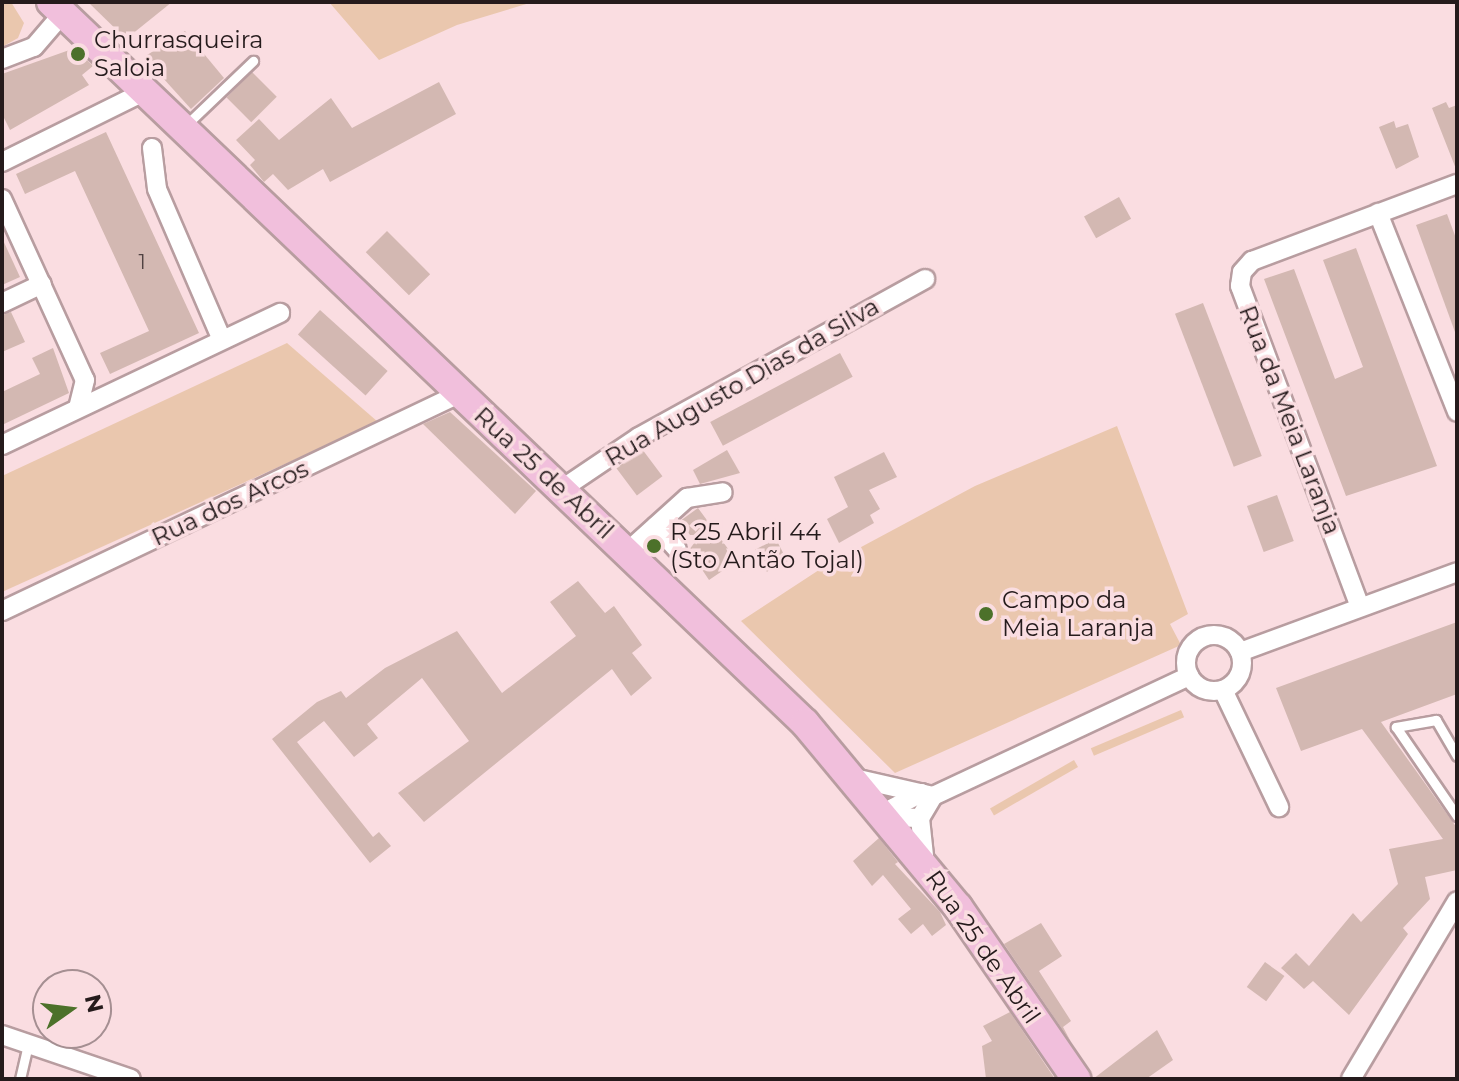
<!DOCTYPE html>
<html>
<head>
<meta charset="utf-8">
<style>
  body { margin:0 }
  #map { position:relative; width:1459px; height:1081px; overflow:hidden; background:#fadde1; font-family:Montserrat,sans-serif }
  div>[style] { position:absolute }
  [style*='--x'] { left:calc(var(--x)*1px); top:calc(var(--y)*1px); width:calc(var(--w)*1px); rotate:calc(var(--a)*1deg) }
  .green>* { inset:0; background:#eac7ae; transform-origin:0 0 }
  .building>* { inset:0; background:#d3b8b2; transform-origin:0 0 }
  .roads { filter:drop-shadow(2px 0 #b89da0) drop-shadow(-2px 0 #b89da0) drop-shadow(0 2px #b89da0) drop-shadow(0 -2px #b89da0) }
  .lane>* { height:9px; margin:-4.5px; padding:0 4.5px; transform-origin:4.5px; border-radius:4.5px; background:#fff }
  .street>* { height:18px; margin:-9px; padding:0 9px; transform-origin:9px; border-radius:9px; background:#fff }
  .street>.ring { margin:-9px; padding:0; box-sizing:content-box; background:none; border:18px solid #fff; border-radius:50% }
  .primary>* { height:28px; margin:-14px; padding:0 14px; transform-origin:14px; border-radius:14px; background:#f1bfdc }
  .dots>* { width:22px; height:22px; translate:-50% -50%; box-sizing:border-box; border:4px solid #fadde1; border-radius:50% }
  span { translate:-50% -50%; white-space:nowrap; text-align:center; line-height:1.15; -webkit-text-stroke:7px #fadde1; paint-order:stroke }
  .number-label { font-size:20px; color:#504242 }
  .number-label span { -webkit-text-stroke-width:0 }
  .poi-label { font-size:24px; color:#251b1c }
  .left { translate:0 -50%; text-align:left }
  .street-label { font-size:24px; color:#251b1c }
  .frame { position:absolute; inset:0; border:4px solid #251b1c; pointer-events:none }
  .north { position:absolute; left:32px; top:969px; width:80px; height:80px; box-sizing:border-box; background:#fadde1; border:2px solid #a58f92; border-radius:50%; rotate:76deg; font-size:22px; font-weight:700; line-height:32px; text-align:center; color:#251b1c }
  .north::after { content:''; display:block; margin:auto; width:28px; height:36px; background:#4c712a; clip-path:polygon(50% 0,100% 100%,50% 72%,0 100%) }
</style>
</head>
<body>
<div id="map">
  <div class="green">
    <i style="clip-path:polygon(2px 2px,11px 2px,24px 23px,18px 38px,2px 47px)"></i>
    <i style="clip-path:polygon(329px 2px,533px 2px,457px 25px,379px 60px)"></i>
    <i style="clip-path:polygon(287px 343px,378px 422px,2px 592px,2px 476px)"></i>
    <i style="clip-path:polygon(1117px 426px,1188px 614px,1170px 624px,1181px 645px,895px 773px,741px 621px,822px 568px,975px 486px)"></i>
    <i style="left:1181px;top:710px;width:8px;height:98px;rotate:67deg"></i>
    <i style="left:1074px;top:760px;width:8px;height:97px;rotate:60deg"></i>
  </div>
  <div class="building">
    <i style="clip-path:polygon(88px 2px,172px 2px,126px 39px)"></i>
    <i style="clip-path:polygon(185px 31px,224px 78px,191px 109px,144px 57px)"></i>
    <i style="clip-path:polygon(75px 48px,93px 66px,82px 75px,89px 85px,10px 130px,2px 114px,2px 74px)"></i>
    <i style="left:252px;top:72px;width:35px;height:36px;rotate:45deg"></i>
    <i style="clip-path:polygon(439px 82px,456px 114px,330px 182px,323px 169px,288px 190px,273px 174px,264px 182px,250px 165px,255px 160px,236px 140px,259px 119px,279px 140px,331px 98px,352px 128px)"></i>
    <i style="clip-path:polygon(1446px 102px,1449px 108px,1457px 105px,1456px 169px,1432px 108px)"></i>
    <i style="clip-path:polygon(1394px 121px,1396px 128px,1408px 124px,1419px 157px,1396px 169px,1379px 127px)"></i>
    <i style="clip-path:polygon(106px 132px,199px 333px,110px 374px,100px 353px,149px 331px,75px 171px,25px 194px,16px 174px)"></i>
    <i style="left:1119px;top:197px;width:25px;height:40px;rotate:61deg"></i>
    <i style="clip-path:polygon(1447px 214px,1457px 241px,1455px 332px,1416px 225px)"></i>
    <i style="left:387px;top:231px;width:61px;height:30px;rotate:45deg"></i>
    <i style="clip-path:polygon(2px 238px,20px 277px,2px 285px)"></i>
    <i style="clip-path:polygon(1356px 248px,1437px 466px,1346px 496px,1264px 279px,1294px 269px,1335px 379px,1363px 367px,1323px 260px)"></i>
    <i style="left:1203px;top:303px;width:164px;height:30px;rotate:69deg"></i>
    <i style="left:320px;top:310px;width:91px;height:33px;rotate:42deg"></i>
    <i style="clip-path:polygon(11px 312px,25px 342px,2px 352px,2px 315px)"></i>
    <i style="clip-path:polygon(53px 348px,69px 393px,2px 425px,2px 392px,40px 374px,32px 358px)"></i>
    <i style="left:840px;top:353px;width:27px;height:147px;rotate:62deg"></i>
    <i style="clip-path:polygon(450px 412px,536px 491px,515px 514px,423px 424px)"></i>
    <i style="left:642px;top:449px;width:34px;height:32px;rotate:53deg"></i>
    <i style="clip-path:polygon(727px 450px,740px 473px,700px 484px,693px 470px)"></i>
    <i style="clip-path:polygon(884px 452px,897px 477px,869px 490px,880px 509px,870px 515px,874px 523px,839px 543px,827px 519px,848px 507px,834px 477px)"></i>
    <i style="left:1277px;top:495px;width:49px;height:32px;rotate:70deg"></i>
    <i style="clip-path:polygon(698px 508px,737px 561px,709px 580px,689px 550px,695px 542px,680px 521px)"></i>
    <i style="left:776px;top:539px;width:25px;height:23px;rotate:63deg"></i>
    <i style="clip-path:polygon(578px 581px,605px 613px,614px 606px,642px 645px,632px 653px,652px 678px,631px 696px,612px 669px,424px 822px,398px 793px,469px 741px,422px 678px,367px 724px,378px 738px,354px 757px,324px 721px,297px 742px,373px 837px,379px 832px,391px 846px,370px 863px,272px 739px,317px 702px,341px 691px,346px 698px,385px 668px,457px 631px,502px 693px,576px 636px,550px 602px)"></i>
    <i style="clip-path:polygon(1457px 622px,1457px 694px,1381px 722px,1457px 828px,1457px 870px,1425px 877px,1430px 899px,1403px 928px,1408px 934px,1349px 1015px,1313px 981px,1304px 989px,1281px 968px,1296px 953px,1309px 966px,1353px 913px,1361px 922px,1398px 884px,1389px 849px,1443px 839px,1362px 729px,1301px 751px,1276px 688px)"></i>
    <i style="clip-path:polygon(879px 838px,898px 862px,895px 864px,940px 912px,946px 925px,932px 936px,923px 924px,911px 934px,898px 919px,911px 909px,883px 875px,872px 886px,853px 861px)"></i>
    <i style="clip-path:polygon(1041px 923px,1062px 956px,1039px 971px,1071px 1021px,1063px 1027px,1071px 1042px,1004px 944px)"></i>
    <i style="left:1265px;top:962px;width:24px;height:31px;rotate:36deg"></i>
    <i style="clip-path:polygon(1010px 1012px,1055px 1079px,986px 1079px,982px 1046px,992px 1041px,983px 1026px)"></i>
    <i style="clip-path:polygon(1157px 1030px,1173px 1060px,1146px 1079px,1093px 1079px)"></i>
  </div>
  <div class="roads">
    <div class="lane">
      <i style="--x:186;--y:125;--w:93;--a:-43.7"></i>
      <i style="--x:1457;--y:756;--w:42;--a:-120.3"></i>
      <i style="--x:1436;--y:720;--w:41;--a:170.1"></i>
      <i style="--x:1396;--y:727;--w:108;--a:55.6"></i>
      <i style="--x:20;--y:1079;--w:37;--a:-77"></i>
    </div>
    <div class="street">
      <i style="--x:2;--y:59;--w:34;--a:-21"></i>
      <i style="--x:34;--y:47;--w:46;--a:-49.4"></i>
      <i style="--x:152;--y:148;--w:41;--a:83"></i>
      <i style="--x:157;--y:189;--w:164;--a:66.7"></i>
      <i style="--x:2;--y:162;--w:163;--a:-26.3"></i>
      <i style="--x:2;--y:199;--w:199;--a:65.4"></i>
      <i style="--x:85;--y:380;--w:29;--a:104"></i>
      <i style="--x:1378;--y:213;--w:214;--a:68.3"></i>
      <i style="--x:2;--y:303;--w:44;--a:-25.4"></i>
      <i style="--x:2;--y:445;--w:308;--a:-25.4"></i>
      <i style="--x:562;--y:489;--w:93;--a:-34"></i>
      <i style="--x:639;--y:437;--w:327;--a:-28.9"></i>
      <i style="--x:656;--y:526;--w:31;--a:48"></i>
      <i style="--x:627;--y:552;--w:81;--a:-42"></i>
      <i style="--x:687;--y:498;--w:36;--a:-9"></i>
      <i style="--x:1360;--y:607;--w:343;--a:-110.5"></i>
      <i style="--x:1240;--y:286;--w:14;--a:-82"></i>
      <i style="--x:1242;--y:272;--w:15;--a:-48"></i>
      <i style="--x:1252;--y:261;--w:219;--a:-20.6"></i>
      <i style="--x:2;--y:611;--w:506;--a:-25.4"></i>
      <i class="ring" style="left:1186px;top:635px;width:38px;height:38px"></i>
      <i style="--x:1240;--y:652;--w:231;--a:-20.2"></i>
      <i style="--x:1223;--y:690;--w:130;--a:64.4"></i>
      <i style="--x:854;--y:778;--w:81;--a:12.8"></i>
      <i style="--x:920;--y:818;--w:32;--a:-178"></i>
      <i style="--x:888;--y:817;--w:10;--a:-61"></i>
      <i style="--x:893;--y:808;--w:32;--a:-28"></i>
      <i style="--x:925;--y:865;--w:47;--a:-96.1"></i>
      <i style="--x:920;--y:818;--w:26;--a:-59"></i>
      <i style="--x:933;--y:796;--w:283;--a:-25.1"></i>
      <i style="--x:2;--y:1035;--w:136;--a:18.8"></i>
      <i style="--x:1351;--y:1079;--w:207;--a:-59.2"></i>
    </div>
    <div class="primary">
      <i style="--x:51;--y:2;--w:1043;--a:43.72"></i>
      <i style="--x:805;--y:723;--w:239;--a:50.3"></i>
      <i style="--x:958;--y:907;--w:209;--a:55.5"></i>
    </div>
  </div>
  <div class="dots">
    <i style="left:78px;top:54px;background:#4c712a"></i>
    <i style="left:654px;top:546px;background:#4c712a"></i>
    <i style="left:986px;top:614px;background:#4c712a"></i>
  </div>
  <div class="number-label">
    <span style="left:142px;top:262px">1</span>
  </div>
  <div class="poi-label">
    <span class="left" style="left:94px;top:54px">Churrasqueira<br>Saloia</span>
    <span class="left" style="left:670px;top:546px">R 25 Abril 44<br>(Sto Antão Tojal)</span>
    <span class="left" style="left:1002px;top:614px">Campo da<br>Meia Laranja</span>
  </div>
  <div class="street-label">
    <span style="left:742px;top:382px;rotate:-30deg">Rua Augusto Dias da Silva</span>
    <span style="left:1290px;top:420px;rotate:69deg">Rua da Meia Laranja</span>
    <span style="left:544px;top:473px;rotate:43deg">Rua 25 de Abril</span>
    <span style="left:230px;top:503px;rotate:-25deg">Rua dos Arcos</span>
    <span style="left:983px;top:947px;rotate:55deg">Rua 25 de Abril</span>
  </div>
  <div class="frame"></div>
  <div class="north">N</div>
</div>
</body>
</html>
